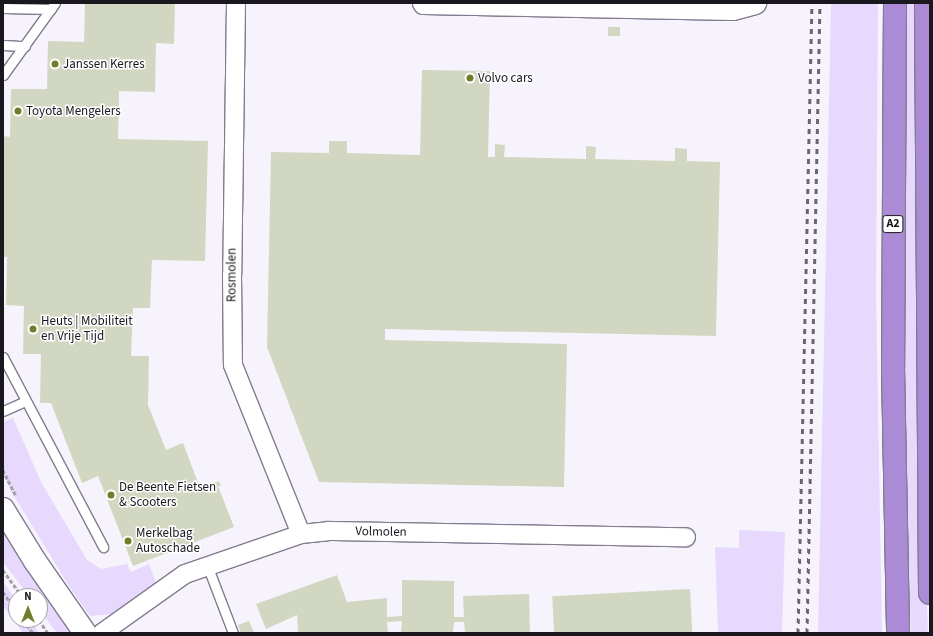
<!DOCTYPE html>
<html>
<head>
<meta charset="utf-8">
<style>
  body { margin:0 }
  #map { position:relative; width:933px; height:636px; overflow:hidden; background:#f6f3fc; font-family:"Source Sans 3",sans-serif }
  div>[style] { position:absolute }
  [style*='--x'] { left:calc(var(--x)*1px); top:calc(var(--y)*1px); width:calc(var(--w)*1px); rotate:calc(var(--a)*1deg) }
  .green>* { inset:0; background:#e7d9fe }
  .building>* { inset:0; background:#d2d7c1; transform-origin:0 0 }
  .path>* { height:2.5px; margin-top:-1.25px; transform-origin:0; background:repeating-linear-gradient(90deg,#a4a1aa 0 4px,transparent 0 6px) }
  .roads { filter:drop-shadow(1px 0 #837b8f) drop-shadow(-1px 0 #837b8f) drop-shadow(0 1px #837b8f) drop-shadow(0 -1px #837b8f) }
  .lane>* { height:9px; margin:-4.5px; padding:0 4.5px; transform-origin:4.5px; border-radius:4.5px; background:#fff }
  .street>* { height:18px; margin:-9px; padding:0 9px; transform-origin:9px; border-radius:9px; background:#fff }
  .secondary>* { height:22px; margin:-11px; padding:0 11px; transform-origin:11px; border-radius:11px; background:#fff }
  .highway>* { height:22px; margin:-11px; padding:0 11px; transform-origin:11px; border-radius:11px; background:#ab8bd5 }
  .rail>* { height:3px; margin-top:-1.5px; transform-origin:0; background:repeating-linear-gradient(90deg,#69666e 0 5px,transparent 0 10px) }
  .dots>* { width:11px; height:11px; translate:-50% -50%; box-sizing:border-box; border:2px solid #fff; border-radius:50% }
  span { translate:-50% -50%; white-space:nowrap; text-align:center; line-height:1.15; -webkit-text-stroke:3px #fff; paint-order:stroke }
  .shield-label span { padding:1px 3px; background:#fff; border:1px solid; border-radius:3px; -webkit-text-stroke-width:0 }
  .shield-label { font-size:12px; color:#1a171f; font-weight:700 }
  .poi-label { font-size:13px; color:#1a171f }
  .left { translate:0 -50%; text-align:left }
  .street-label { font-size:13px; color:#1a171f }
  .frame { position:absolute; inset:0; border:4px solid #1a171f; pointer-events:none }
  .north { position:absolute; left:8px; top:588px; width:40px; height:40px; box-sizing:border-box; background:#fff; border:1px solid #a3a2a5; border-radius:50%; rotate:0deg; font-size:11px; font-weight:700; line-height:16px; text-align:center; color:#1a171f }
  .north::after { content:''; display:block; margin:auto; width:14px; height:18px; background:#707d2a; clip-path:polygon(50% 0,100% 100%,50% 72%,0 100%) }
</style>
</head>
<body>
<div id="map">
  <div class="green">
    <i style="clip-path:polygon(831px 3px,878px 3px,876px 293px,882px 633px,818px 633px)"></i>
    <i style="clip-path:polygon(904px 3px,919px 3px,918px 352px,928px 633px,911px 633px,902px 353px)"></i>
    <i style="clip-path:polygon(13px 418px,41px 482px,87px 560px,101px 569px,127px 564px,131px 572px,149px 564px,156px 583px,112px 614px,90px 616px,69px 586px,11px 491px,3px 474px,3px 422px)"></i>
    <i style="clip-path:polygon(3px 527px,72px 633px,57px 633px,40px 611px,40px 596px,29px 596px,3px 562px)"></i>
    <i style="clip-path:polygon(739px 530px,785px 532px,782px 633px,718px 633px,715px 547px,739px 548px)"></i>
    <i style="clip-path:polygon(3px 582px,16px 600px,16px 620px,30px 620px,39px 633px,23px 633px,3px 606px)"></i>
  </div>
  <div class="building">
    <i style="clip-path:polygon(85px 3px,175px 3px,174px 44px,156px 43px,155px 92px,119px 91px,118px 139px,208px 141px,205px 261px,152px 260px,150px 308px,133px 308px,131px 356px,149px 356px,148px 405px,166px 450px,183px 443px,200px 488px,219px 481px,221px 486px,218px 486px,234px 527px,133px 566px,98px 476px,82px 483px,51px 403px,40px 403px,41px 354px,23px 354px,24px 306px,6px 305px,7px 257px,3px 257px,3px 136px,10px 137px,11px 89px,47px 89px,48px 41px,84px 42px)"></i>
    <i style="left:608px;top:27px;width:12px;height:9px"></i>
    <i style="clip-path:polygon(422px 70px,490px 71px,488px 157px,495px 157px,495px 144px,505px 145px,504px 157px,586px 159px,586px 146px,596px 147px,595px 159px,675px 161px,675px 148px,687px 149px,687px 161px,720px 162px,716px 336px,385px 329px,385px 340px,567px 344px,564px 487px,319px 482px,267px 347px,271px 152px,329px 153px,329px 141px,347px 141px,347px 153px,420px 155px)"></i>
    <i style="clip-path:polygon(337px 575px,347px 602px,387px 598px,387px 617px,402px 616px,402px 580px,454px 581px,454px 617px,464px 617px,463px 596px,529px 594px,530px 633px,465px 633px,464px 622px,454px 622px,453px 633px,401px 633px,402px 621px,387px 622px,388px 633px,298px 633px,297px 615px,266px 629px,256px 604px)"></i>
    <i style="left:690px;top:589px;width:44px;height:138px;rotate:87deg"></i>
    <i style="clip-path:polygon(249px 621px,254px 633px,241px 633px,238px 625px)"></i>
  </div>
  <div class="path">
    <i style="--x:3;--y:470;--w:28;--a:63"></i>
    <i style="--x:3;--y:570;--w:32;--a:54"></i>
    <i style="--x:3;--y:592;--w:22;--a:54"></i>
    <i style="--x:23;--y:620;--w:16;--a:52"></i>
    <i style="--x:39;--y:620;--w:16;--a:55"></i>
  </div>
  <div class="roads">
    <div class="lane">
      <i style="--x:3;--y:8;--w:48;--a:1.2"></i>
      <i style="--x:3;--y:45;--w:22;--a:3"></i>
      <i style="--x:3;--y:75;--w:89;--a:-54.2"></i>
      <i style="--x:3;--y:357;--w:215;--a:62.2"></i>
      <i style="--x:3;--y:411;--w:24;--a:-24"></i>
      <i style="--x:207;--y:565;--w:73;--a:69.1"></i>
    </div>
    <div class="street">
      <i style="--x:236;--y:3;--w:272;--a:90.8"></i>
      <i style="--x:232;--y:275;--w:90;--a:89.4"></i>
      <i style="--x:233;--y:365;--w:182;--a:68.1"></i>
      <i style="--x:102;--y:633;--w:102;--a:-35.4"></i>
      <i style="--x:185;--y:574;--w:123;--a:-19"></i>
      <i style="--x:301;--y:534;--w:27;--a:-6"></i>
      <i style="--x:328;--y:531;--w:358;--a:1"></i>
    </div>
    <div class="secondary">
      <i style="--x:424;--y:3;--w:309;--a:1.1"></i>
      <i style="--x:733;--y:9;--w:23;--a:-15"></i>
      <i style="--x:3;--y:509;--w:61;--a:58.4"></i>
      <i style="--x:35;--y:561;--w:88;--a:55.2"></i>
    </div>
    <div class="highway">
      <i style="--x:895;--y:3;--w:365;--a:90.3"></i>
      <i style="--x:893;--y:368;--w:265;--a:88.9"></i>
      <i style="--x:926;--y:3;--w:590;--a:89.61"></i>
    </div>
  </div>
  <div class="rail">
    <i style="--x:798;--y:633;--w:630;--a:-88.73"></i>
    <i style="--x:807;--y:633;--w:630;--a:-88.82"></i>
  </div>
  <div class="dots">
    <i style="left:55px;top:64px;background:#707d2a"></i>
    <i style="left:470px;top:78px;background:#707d2a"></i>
    <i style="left:18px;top:111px;background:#707d2a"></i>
    <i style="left:33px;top:329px;background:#707d2a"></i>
    <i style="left:111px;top:495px;background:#707d2a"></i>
    <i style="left:128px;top:541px;background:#707d2a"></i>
  </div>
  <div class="shield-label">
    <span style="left:893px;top:224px">A2</span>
  </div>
  <div class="poi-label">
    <span class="left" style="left:63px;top:64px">Janssen Kerres</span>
    <span class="left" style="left:478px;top:78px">Volvo cars</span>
    <span class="left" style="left:26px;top:111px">Toyota Mengelers</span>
    <span class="left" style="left:41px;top:329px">Heuts | Mobiliteit<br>en Vrije Tijd</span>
    <span class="left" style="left:119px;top:495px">De Beente Fietsen<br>&amp; Scooters</span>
    <span class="left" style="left:136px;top:541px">Merkelbag<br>Autoschade</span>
  </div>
  <div class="street-label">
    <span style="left:232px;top:275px;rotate:-90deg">Rosmolen</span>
    <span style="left:381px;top:532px;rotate:1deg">Volmolen</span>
  </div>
  <div class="frame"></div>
  <div class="north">N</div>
</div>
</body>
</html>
